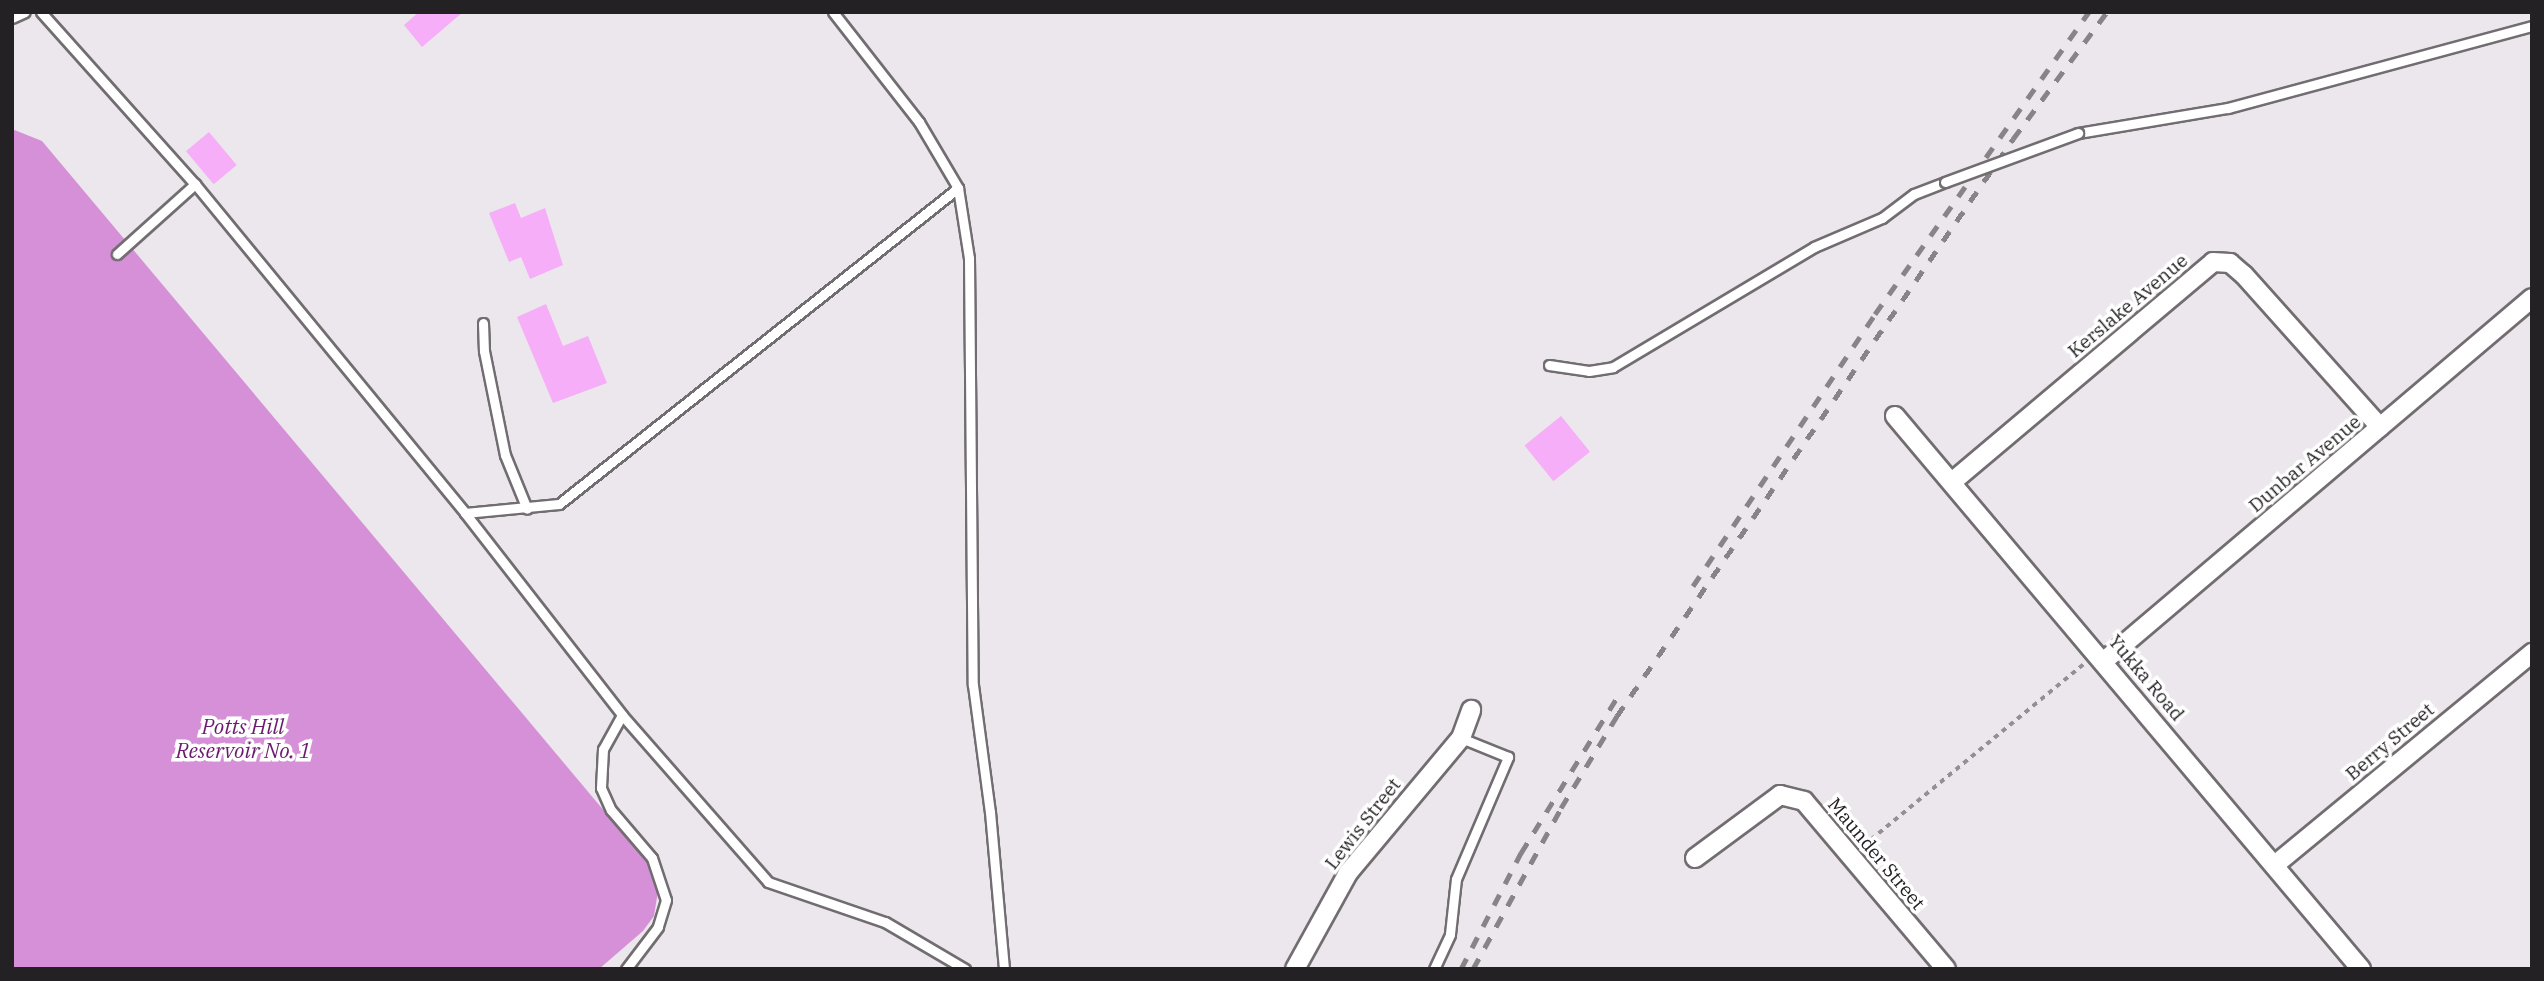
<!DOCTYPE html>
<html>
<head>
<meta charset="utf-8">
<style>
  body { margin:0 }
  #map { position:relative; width:2544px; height:981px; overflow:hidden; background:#ece7ec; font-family:"IBM Plex Serif",serif }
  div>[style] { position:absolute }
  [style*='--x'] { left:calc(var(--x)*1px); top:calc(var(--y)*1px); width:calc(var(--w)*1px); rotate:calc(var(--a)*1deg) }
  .water>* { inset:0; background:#d690d7 }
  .building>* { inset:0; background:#f5aef7; transform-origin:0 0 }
  .path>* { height:3.5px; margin-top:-1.75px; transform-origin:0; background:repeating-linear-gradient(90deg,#939093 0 5px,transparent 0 10px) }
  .roads { filter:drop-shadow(2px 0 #726d71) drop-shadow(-2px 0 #726d71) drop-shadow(0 2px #726d71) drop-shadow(0 -2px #726d71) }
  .service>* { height:9px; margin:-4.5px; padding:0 4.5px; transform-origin:4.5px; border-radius:4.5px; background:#fff }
  .minor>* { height:18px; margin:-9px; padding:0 9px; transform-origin:9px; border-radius:9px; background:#fff }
  .rail>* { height:5px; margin-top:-2.5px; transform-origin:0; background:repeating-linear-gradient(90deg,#878487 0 12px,transparent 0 24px) }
  .bridges { filter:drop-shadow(2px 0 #726d71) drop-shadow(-2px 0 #726d71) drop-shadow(0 2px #726d71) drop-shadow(0 -2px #726d71) }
  .service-bridge>* { height:9px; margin:-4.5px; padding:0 4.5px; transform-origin:4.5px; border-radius:4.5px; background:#fff }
  span { translate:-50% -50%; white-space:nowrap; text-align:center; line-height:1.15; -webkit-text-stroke:7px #fff; paint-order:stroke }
  .street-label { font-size:19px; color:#232123 }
  .water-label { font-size:21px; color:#6c1a70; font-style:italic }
  .frame { position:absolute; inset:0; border:14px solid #232123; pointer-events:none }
</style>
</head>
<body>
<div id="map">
  <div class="water">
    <i style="clip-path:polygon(12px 129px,42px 141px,647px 862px,658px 891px,654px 916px,643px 931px,599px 969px,12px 969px)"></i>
  </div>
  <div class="building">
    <i style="clip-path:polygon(419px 12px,463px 12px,422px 47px,404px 25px)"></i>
    <i style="left:209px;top:132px;width:43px;height:30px;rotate:50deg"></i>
    <i style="clip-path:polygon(515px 203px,521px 218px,545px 208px,563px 265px,530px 279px,521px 257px,509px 262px,489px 213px)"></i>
    <i style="clip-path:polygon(546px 304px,563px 346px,588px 336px,607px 383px,553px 403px,517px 317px)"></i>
    <i style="left:1561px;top:416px;width:46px;height:47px;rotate:51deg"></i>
  </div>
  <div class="path">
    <i style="--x:1863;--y:846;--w:286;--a:-39.5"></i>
  </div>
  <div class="roads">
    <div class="service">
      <i style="--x:41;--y:12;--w:231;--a:48.2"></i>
      <i style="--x:195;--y:184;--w:426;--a:50.6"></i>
      <i style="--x:465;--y:513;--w:256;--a:52.1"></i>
      <i style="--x:622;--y:715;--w:222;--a:48.8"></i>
      <i style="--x:768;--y:882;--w:124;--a:18.9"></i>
      <i style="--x:885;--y:922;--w:93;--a:30.4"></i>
      <i style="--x:833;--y:12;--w:140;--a:52"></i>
      <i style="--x:919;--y:122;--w:77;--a:59.4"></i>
      <i style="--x:958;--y:188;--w:71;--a:81.1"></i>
      <i style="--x:969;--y:258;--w:427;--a:89.5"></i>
      <i style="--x:973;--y:685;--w:128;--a:82.4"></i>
      <i style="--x:990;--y:812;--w:158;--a:84.9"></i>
      <i style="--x:12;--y:18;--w:14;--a:-25"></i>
      <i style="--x:2078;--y:133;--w:152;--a:-9.5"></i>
      <i style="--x:2228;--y:108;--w:315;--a:-15.1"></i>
      <i style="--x:117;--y:254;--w:105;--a:-41.9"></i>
      <i style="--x:483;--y:323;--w:28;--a:88"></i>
      <i style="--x:484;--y:351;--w:106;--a:78.6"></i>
      <i style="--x:505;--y:455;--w:58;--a:67.8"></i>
      <i style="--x:1549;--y:365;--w:40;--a:8.5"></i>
      <i style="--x:1589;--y:371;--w:24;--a:-9"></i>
      <i style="--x:1613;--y:367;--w:234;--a:-30.8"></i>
      <i style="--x:1814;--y:247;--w:74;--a:-23.1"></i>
      <i style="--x:1882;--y:218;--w:40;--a:-37"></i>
      <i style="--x:1914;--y:194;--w:33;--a:-21"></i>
      <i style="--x:465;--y:513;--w:94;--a:-5.5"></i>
      <i style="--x:559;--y:504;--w:509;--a:-38.38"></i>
      <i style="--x:622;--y:715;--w:39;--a:119"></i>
      <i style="--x:603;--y:749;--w:39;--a:93"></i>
      <i style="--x:601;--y:788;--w:24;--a:66"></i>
      <i style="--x:611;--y:810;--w:63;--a:49.5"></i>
      <i style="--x:652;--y:858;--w:44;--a:71.6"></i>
      <i style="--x:666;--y:900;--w:28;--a:107"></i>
      <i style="--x:658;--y:927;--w:53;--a:127.3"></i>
      <i style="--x:1434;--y:969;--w:38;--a:-65"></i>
      <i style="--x:1450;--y:934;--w:55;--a:-83.8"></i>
      <i style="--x:1456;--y:879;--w:133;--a:-66.9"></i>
      <i style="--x:1508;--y:757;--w:51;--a:-158"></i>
    </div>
    <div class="minor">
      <i style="--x:1895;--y:416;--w:723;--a:49.88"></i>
      <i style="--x:1952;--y:482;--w:341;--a:-40.1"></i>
      <i style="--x:2213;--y:262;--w:17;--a:3"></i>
      <i style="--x:2230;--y:263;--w:18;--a:41"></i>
      <i style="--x:2244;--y:275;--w:204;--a:48.2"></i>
      <i style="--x:2104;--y:661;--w:561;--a:-40.3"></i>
      <i style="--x:1695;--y:858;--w:106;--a:-36.5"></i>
      <i style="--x:1780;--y:795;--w:25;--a:14"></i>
      <i style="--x:1804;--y:801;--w:220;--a:49.8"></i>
      <i style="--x:2276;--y:864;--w:332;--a:-39.5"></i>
      <i style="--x:1295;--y:969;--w:110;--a:-61.1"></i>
      <i style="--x:1348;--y:873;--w:176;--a:-50.1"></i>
      <i style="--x:1461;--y:738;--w:30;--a:-70"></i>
    </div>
  </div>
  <div class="rail">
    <i style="--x:1693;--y:586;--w:327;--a:-56.2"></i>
    <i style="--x:1875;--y:314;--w:370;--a:-54.7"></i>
    <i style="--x:1461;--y:969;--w:131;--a:-62.7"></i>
    <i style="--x:1521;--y:853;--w:181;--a:-58.3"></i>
    <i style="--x:1473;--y:969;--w:183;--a:-61.3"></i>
    <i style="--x:1561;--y:808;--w:108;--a:-58.7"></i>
    <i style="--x:1617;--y:716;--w:700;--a:-55.54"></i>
    <i style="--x:2013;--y:139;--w:158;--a:-53.5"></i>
  </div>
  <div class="bridges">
    <div class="service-bridge">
      <i style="--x:1945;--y:182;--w:142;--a:-20.2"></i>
    </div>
  </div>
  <div class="street-label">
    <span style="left:2128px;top:306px;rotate:-40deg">Kerslake Avenue</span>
    <span style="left:2305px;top:464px;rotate:-40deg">Dunbar Avenue</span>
    <span style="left:2146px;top:678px;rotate:50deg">Yukka Road</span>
    <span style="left:2390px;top:742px;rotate:-40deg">Berry Street</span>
    <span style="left:1363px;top:824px;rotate:-52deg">Lewis Street</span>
    <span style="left:1876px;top:854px;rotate:50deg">Maunder Street</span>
  </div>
  <div class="water-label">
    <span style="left:243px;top:738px">Potts Hill<br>Reservoir No. 1</span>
  </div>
  <div class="frame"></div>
</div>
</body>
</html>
